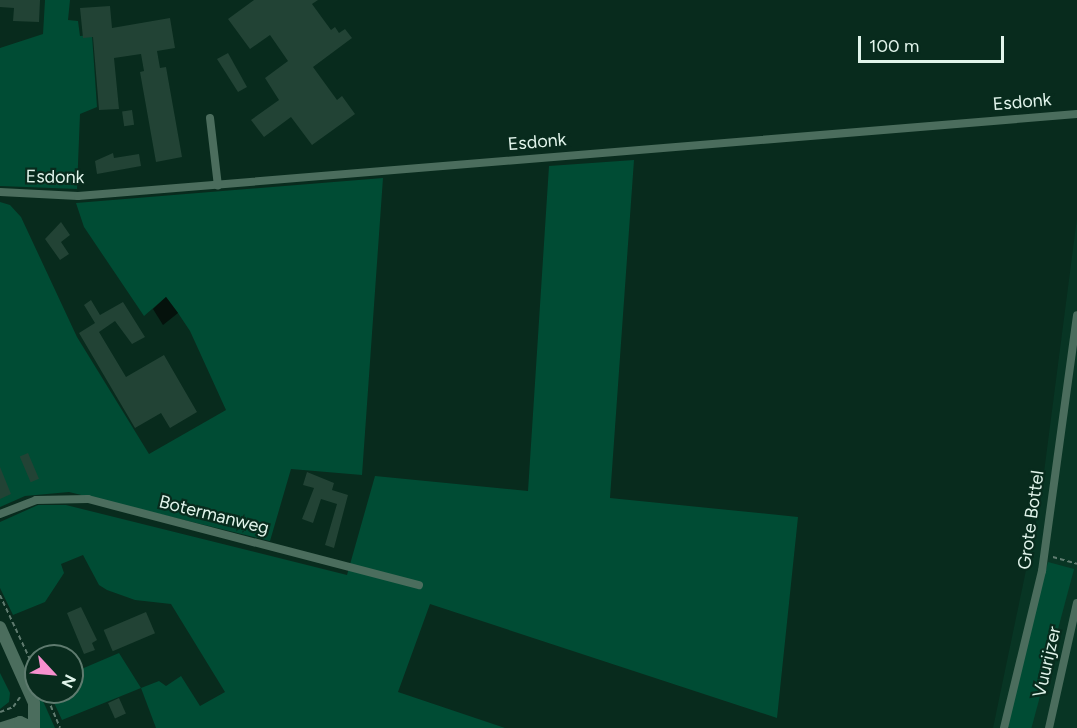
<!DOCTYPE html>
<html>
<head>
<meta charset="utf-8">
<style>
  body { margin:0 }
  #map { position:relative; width:1077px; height:728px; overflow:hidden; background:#082b1d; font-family:Figtree,sans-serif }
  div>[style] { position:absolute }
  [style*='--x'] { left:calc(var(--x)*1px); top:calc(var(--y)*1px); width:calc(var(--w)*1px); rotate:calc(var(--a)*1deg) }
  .built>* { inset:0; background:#083524 }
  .green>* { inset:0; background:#004c34; transform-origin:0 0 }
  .water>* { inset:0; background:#05120c }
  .building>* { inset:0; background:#224335; transform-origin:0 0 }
  .path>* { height:1.5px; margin-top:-0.75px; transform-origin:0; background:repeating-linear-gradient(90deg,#607c70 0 4.5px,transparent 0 7.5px) }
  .street>* { height:8px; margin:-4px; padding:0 4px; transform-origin:4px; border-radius:4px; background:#4b6d5d }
  .secondary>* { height:12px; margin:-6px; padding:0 6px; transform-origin:6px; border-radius:6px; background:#4b6d5d }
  span { translate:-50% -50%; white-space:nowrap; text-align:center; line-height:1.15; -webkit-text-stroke:4.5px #082b1d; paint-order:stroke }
  .street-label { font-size:18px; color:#e1f4eb }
  .north { position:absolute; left:24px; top:644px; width:60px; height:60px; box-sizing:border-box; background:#082b1d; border:2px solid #5f7b6f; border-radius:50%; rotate:116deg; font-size:16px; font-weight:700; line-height:24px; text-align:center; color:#e1f4eb }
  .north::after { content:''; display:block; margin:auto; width:21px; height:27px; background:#f790ce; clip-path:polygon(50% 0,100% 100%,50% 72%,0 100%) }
  .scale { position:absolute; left:858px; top:36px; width:146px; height:27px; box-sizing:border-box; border:3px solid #e1f4eb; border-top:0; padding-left:8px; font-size:18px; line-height:21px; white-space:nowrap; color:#e1f4eb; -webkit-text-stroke:4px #082b1d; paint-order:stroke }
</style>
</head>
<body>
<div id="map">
  <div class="built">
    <i style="clip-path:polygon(1077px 218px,1077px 728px,993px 728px,1040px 503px)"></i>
  </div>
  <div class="green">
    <i style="clip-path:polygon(45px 0,70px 0,68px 20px,78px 21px,80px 36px,92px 35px,97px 107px,80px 114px,77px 189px,0 186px,0 48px,43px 34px)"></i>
    <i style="clip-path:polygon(634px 160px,610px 498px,798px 517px,777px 718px,430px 604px,398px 692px,505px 728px,156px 728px,141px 688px,62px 720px,49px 692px,72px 692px,72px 673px,119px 653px,141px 688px,159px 681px,166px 686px,181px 676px,200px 706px,225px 692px,171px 604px,135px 600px,107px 590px,99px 585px,83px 555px,61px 564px,64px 573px,45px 602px,13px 615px,0 588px,0 522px,38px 505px,66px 505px,347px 575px,375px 476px,528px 491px,549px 166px)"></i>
    <i style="clip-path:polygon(383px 178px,362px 475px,291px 469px,270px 541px,69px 492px,25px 496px,0 507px,0 202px,10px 205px,21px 217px,77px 337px,149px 454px,226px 410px,190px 331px,178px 313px,166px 297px,144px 316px,84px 227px,76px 203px)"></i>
    <i style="left:1048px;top:562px;width:27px;height:170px;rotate:15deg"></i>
    <i style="clip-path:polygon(0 673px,10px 693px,9px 702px,0 709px)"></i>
    <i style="clip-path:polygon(38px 692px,39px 692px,55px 728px,40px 728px)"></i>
  </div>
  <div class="water">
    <i style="clip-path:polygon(166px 297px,178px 313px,163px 325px,153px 309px)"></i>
  </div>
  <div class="building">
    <i style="clip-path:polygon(0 0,40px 0,39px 22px,13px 21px,14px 8px,0 7px)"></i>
    <i style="clip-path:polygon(254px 0,318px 0,312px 4px,331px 30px,335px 27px,339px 33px,345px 29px,352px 38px,313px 67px,337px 100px,342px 96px,355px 114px,312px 145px,291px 117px,264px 137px,251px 120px,279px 100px,265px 78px,288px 61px,270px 35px,250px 49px,228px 19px)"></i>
    <i style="clip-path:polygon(110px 6px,112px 28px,170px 18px,175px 48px,157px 51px,160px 68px,166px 67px,182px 157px,156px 162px,140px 72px,144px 71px,141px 54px,114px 58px,119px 109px,99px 110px,93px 37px,83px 38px,80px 8px)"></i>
    <i style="clip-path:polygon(228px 53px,247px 87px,238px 92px,217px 59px)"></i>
    <i style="left:132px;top:110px;width:15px;height:10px;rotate:82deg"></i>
    <i style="clip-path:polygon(113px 153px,114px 158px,139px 154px,141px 166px,97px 174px,95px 161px)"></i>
    <i style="clip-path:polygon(61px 222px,70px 235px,61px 242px,69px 254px,60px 260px,45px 239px)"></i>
    <i style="clip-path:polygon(91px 300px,100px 315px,123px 302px,145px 337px,132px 344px,115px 321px,99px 332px,126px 377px,164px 355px,197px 412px,170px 428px,161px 413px,135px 428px,79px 333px,95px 323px,84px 305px)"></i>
    <i style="left:28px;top:453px;width:28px;height:9px;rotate:67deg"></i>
    <i style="clip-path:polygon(0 467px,11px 494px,0 499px)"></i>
    <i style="clip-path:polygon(307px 472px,334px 483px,332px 490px,348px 495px,334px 548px,325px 545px,337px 504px,321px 499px,313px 523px,302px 519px,314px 488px,303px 485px)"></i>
    <i style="clip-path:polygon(81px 607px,97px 640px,92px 643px,95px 650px,84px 654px,67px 613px)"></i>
    <i style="left:146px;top:612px;width:23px;height:46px;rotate:67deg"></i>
    <i style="left:119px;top:698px;width:17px;height:12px;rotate:66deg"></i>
  </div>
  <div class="path">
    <i style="--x:1053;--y:557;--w:25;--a:16"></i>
    <i style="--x:0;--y:595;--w:85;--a:64.9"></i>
    <i style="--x:45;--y:692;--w:39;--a:67"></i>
    <i style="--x:0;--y:712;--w:14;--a:-21"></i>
    <i style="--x:13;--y:707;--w:12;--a:-55"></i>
  </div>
  <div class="street">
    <i style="--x:210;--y:118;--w:68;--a:83.3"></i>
    <i style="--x:0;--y:192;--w:78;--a:2.9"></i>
    <i style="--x:78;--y:196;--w:1002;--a:-4.69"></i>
    <i style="--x:0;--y:514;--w:39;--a:-21"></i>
    <i style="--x:36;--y:500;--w:52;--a:-1.1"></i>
    <i style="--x:88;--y:499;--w:342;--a:14.6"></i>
    <i style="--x:1004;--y:728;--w:162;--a:-76.4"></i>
    <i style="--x:1042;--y:571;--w:258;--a:-82.2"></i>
    <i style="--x:1049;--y:728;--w:128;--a:-77.4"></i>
  </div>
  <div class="secondary">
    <i style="--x:0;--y:627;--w:83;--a:65.9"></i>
    <i style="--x:34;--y:703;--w:25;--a:90"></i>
    <i style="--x:2;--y:728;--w:19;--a:-18"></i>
    <i style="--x:20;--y:722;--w:14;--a:25"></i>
  </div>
  <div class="street-label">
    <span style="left:1022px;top:102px;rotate:-5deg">Esdonk</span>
    <span style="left:537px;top:142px;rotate:-5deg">Esdonk</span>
    <span style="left:55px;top:177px;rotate:1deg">Esdonk</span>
    <span style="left:214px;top:515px;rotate:14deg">Botermanweg</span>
    <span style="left:1031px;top:520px;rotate:-82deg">Grote Bottel</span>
    <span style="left:1047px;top:662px;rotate:-77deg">Vuurijzer</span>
  </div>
  <div class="north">N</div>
  <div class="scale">100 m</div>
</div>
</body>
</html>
